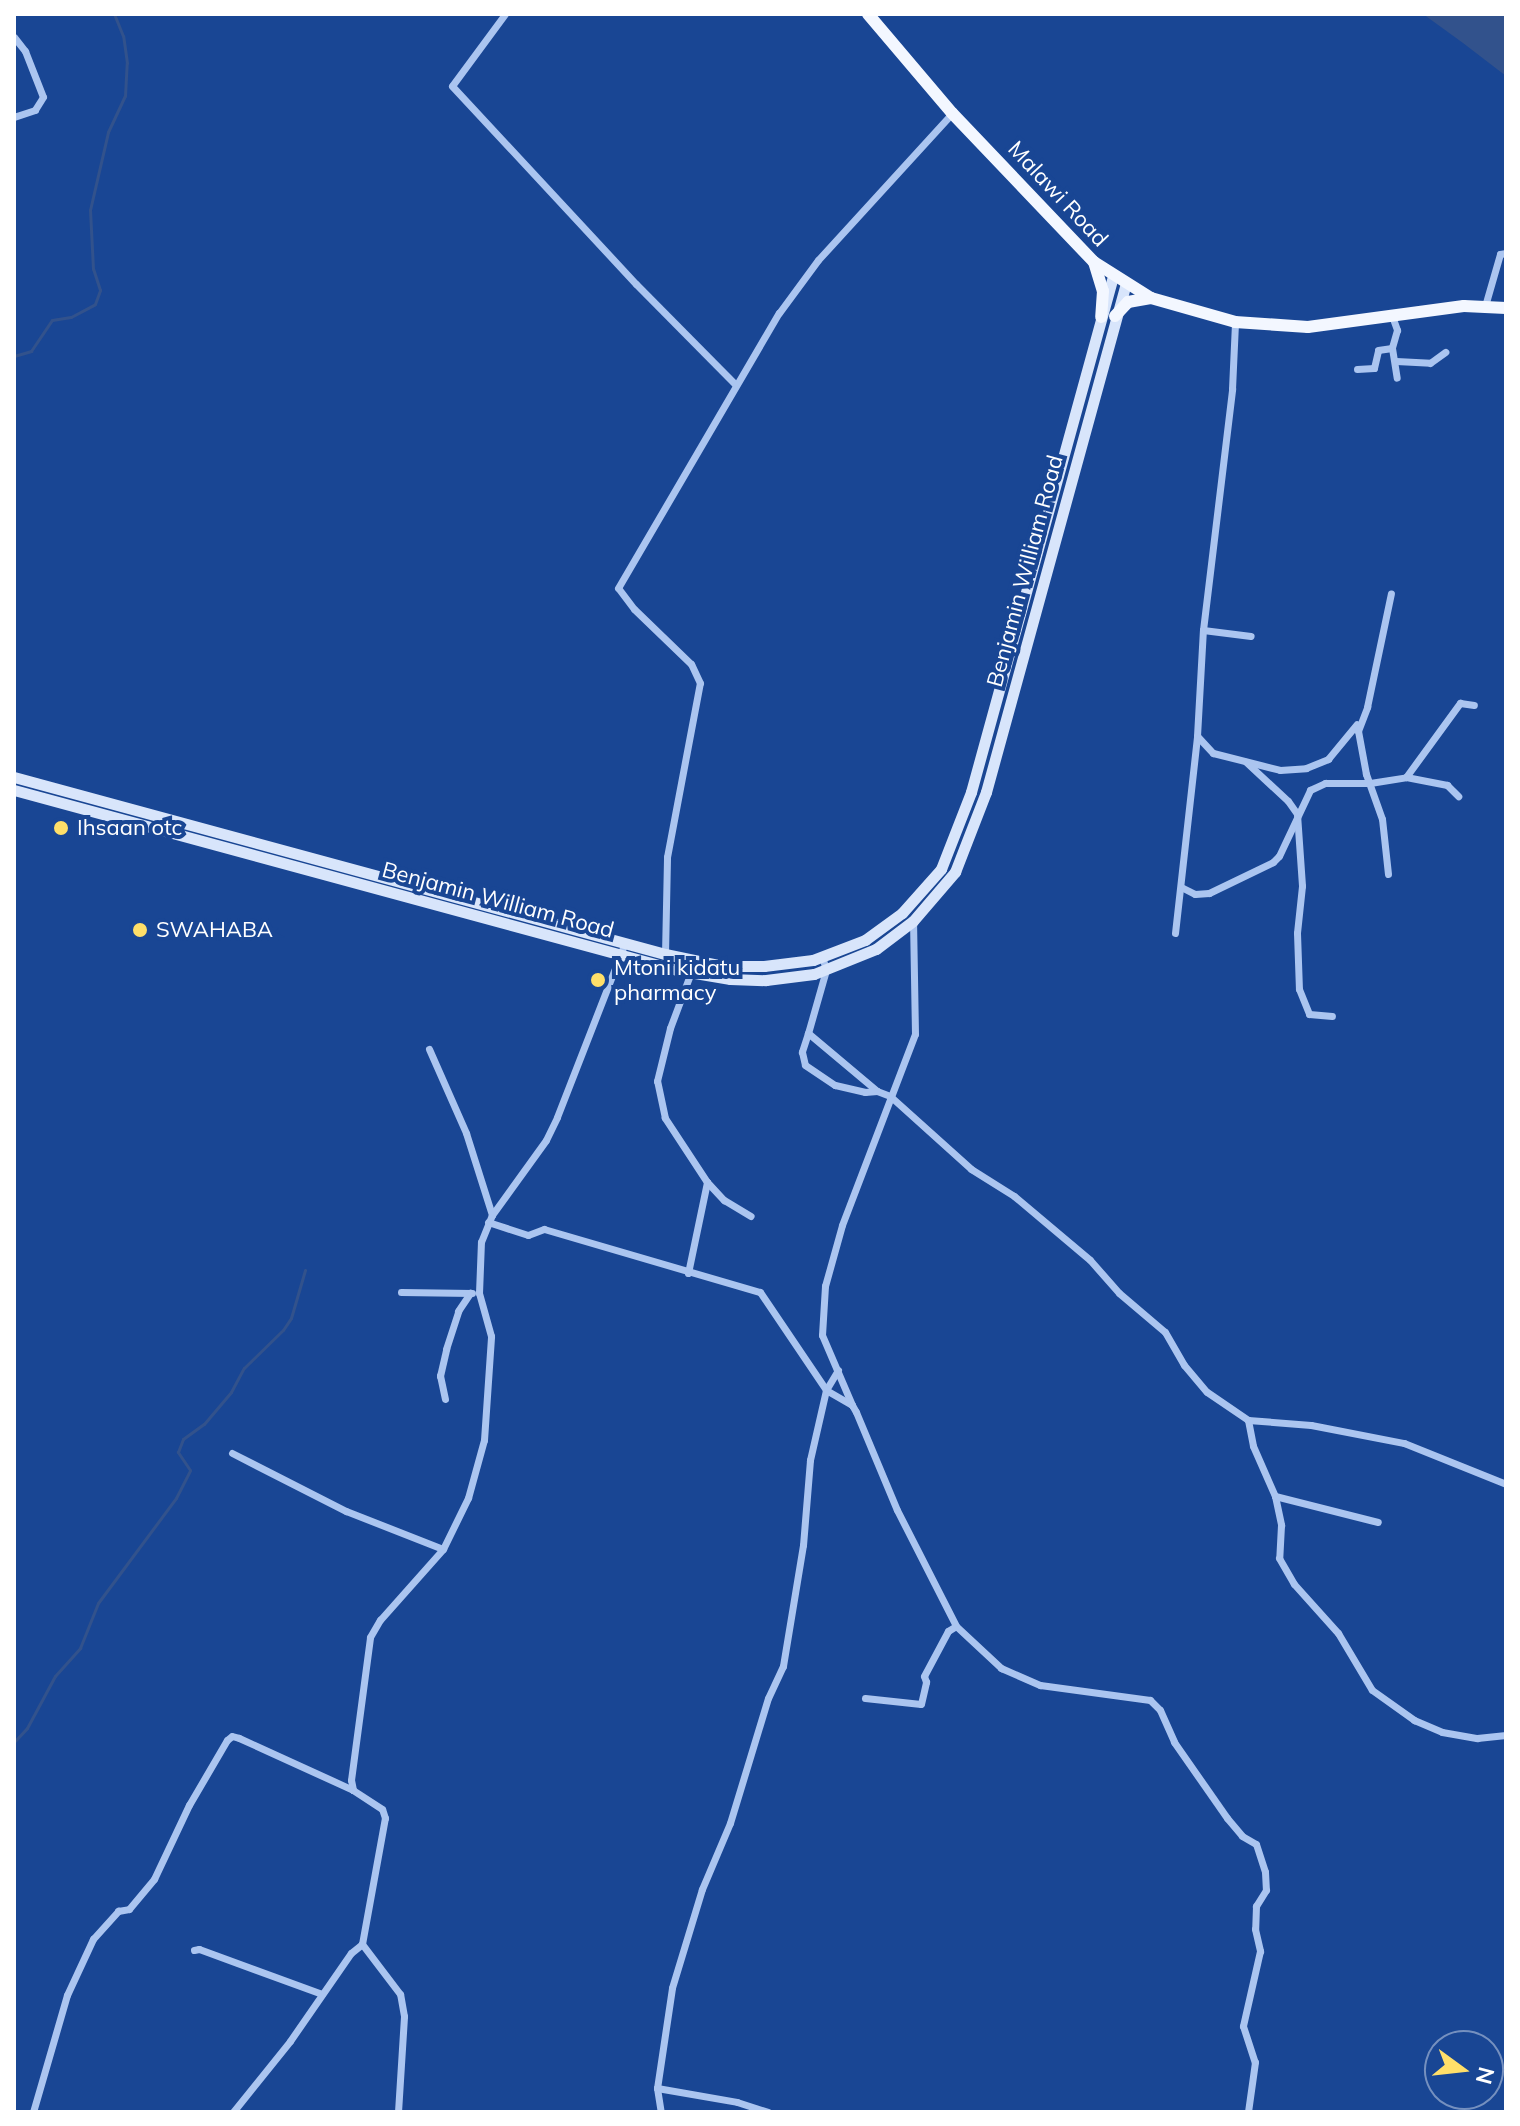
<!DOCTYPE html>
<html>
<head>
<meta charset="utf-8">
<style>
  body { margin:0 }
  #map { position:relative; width:1520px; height:2126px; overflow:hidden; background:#194694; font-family:Mulish,sans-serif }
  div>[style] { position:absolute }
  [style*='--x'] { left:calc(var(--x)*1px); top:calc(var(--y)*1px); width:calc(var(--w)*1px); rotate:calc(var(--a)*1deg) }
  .water>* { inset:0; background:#32528c }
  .stream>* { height:3px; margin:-1.5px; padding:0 1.5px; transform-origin:1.5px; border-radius:1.5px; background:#32528c }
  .minor>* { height:7px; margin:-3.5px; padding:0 3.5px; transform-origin:3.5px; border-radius:3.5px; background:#abc5f0 }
  .secondary>* { height:11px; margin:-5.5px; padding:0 5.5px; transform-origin:5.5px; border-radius:5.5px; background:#d8e5fb }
  .primary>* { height:12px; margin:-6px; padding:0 6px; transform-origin:6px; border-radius:6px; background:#f3f7ff }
  .dots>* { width:22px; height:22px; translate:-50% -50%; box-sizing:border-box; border:4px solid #194694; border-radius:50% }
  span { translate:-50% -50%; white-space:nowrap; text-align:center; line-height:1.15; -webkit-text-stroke:8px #194694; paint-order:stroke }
  .street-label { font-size:22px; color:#fff }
  .poi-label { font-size:22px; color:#fff }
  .left { translate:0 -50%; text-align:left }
  .frame { position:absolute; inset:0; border:16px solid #fff; pointer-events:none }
  .north { position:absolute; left:1424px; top:2030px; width:80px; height:80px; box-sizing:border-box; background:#194694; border:2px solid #7590bf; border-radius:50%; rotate:105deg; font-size:22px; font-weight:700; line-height:32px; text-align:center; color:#fff }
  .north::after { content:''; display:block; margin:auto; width:28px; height:36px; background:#ffdf69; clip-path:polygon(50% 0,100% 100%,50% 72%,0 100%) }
</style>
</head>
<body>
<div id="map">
  <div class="water">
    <i style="clip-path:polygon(1423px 14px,1506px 14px,1506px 76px,1463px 43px)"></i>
  </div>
  <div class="stream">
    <i style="--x:14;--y:356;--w:18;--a:-16"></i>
    <i style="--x:31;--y:351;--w:37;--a:-56"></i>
    <i style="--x:52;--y:320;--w:19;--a:-9"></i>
    <i style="--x:71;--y:317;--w:27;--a:-28"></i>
    <i style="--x:95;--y:304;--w:15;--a:-70"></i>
    <i style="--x:100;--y:290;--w:22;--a:-108"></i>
    <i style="--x:93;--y:269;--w:59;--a:-92.9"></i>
    <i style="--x:90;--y:210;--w:80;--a:-77"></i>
    <i style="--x:108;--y:132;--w:40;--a:-65"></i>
    <i style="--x:125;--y:96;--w:33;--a:-87"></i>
    <i style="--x:127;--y:63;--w:27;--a:-98"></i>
    <i style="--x:123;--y:36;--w:24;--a:-112"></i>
    <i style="--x:14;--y:1742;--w:19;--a:-47"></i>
    <i style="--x:27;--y:1728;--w:59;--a:-61.7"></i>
    <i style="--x:55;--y:1676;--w:38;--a:-48"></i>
    <i style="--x:80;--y:1648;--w:48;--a:-68.2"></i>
    <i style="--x:98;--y:1603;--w:131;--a:-53.4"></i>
    <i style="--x:176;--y:1498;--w:31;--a:-63"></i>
    <i style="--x:190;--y:1470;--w:22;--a:-124"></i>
    <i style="--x:178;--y:1452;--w:14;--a:-69"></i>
    <i style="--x:183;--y:1439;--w:26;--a:-36"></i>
    <i style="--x:204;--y:1424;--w:42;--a:-49.8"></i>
    <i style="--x:231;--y:1392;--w:27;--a:-62"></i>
    <i style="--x:244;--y:1368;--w:54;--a:-44.3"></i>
    <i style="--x:283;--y:1330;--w:14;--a:-56"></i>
    <i style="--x:291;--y:1318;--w:50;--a:-73.7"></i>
  </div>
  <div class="minor">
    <i style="--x:505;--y:14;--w:89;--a:126.4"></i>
    <i style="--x:452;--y:86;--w:270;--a:47.1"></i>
    <i style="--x:636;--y:284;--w:141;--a:45.3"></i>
    <i style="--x:14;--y:37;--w:18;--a:52"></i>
    <i style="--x:25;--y:51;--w:49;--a:68.6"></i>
    <i style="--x:43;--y:97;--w:15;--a:122"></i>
    <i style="--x:35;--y:110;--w:22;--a:162"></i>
    <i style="--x:1485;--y:306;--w:54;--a:-73.9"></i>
    <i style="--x:1500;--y:254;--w:6;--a:-9"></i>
    <i style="--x:1392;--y:316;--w:15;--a:70"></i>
    <i style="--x:1397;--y:330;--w:19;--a:106"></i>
    <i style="--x:1392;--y:348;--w:30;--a:81"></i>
    <i style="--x:1396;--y:361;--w:34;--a:3"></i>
    <i style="--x:1430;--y:363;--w:19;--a:-36"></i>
    <i style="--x:1357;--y:369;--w:17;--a:-3"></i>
    <i style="--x:1374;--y:368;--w:18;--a:-77"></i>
    <i style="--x:1378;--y:350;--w:14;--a:-8"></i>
    <i style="--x:1203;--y:630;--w:48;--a:7.1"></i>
    <i style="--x:1198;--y:737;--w:22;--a:47"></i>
    <i style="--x:1213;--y:753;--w:69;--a:14.2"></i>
    <i style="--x:1280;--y:770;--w:26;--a:-4"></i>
    <i style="--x:1306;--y:768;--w:24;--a:-22"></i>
    <i style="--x:1328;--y:759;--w:45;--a:-50.4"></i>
    <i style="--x:1246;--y:762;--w:57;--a:42.9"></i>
    <i style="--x:1288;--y:801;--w:16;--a:55"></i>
    <i style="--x:1297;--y:814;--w:72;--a:86"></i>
    <i style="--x:1302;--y:886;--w:47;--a:96.1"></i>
    <i style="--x:1297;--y:933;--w:56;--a:88"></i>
    <i style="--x:1299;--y:989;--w:27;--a:68"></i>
    <i style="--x:1309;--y:1014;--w:23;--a:5"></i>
    <i style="--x:1406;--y:777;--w:42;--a:11"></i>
    <i style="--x:1447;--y:785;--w:16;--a:45"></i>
    <i style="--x:1388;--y:874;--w:55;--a:-96.2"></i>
    <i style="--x:1382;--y:819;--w:48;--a:-109.6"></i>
    <i style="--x:1366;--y:774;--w:44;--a:-100.5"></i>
    <i style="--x:1358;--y:731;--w:26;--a:-69"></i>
    <i style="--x:1367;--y:707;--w:116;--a:-78.1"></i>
    <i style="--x:1183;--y:888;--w:13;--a:27"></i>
    <i style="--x:1195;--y:894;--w:14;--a:-4"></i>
    <i style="--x:1209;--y:893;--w:71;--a:-25.8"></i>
    <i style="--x:1273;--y:862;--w:8;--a:-45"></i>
    <i style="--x:1279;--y:856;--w:73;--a:-64.8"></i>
    <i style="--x:1310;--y:790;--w:17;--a:-25"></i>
    <i style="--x:1325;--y:783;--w:45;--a:0"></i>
    <i style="--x:1370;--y:783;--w:36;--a:-9"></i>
    <i style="--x:1406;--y:777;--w:92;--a:-53.9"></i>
    <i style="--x:1460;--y:703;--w:14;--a:8"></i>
    <i style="--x:1175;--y:933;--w:198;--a:-83.6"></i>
    <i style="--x:1197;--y:736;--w:106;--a:-86.8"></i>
    <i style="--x:1203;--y:630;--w:243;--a:-83.1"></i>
    <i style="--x:1232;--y:389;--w:67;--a:-87.4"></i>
    <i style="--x:665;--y:954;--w:97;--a:-88.8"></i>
    <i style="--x:667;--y:857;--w:177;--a:-79.3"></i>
    <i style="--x:700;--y:683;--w:21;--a:-115"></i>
    <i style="--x:691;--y:664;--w:79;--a:-136"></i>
    <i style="--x:634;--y:609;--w:26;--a:-127"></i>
    <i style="--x:618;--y:588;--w:319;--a:-59.7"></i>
    <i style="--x:779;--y:313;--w:66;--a:-53.7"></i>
    <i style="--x:818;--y:260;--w:199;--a:-47.6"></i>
    <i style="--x:822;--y:956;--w:15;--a:74"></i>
    <i style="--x:826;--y:970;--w:66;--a:105.9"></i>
    <i style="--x:808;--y:1033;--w:90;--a:40"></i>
    <i style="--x:877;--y:1091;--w:14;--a:21"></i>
    <i style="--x:890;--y:1096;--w:109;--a:42"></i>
    <i style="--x:971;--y:1169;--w:51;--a:32.1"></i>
    <i style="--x:1014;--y:1196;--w:99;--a:40.1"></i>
    <i style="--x:1090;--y:1260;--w:44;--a:48.7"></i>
    <i style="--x:1119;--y:1293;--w:60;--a:40.3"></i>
    <i style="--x:1165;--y:1332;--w:38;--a:60"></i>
    <i style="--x:1184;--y:1365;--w:35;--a:50"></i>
    <i style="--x:1207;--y:1392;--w:50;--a:34.3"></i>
    <i style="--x:1248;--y:1420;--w:63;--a:4.5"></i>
    <i style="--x:1311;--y:1425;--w:95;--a:11"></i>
    <i style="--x:1404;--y:1443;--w:110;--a:21.9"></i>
    <i style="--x:808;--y:1033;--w:20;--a:108"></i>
    <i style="--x:802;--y:1052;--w:13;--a:77"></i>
    <i style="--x:805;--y:1065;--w:36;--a:34"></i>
    <i style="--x:835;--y:1085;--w:31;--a:13"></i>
    <i style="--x:865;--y:1092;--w:12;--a:-5"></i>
    <i style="--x:429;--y:1049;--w:92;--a:66.2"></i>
    <i style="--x:466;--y:1133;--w:86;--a:72.4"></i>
    <i style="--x:707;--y:1182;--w:25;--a:47"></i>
    <i style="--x:724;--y:1200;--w:31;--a:31"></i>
    <i style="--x:488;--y:1222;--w:42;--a:18"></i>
    <i style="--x:528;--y:1235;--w:17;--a:-21"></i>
    <i style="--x:544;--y:1229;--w:225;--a:16.3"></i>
    <i style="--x:760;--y:1292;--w:118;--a:56"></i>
    <i style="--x:826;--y:1390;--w:72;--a:102.9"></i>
    <i style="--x:810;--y:1460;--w:85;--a:94.7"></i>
    <i style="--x:803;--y:1545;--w:123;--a:99.4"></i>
    <i style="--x:783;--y:1666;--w:35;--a:115"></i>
    <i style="--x:768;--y:1698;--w:131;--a:106.9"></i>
    <i style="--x:730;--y:1823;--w:72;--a:113"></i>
    <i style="--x:702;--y:1889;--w:103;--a:106.9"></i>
    <i style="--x:672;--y:1988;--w:101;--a:98.5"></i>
    <i style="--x:657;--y:2088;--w:24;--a:81"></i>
    <i style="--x:688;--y:1273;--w:93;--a:-78.2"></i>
    <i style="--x:707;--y:1182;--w:77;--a:-123.3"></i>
    <i style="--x:665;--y:1118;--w:38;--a:-102"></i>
    <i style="--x:657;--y:1081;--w:55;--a:-76.2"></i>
    <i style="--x:670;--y:1028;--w:60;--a:-69.4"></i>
    <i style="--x:401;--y:1292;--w:71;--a:0.8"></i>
    <i style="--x:838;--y:1370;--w:23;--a:121"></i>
    <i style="--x:826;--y:1390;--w:30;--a:30"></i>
    <i style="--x:852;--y:1405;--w:8;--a:60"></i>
    <i style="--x:856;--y:1412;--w:106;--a:67.3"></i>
    <i style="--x:897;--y:1510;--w:130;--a:63"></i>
    <i style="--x:956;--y:1626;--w:62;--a:43"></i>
    <i style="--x:1001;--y:1668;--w:43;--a:23.6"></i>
    <i style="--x:1040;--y:1685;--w:111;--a:7.8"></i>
    <i style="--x:1150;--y:1700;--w:14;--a:45"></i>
    <i style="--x:1160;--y:1710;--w:35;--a:66"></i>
    <i style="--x:1174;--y:1742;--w:93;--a:55.1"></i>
    <i style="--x:1227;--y:1818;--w:23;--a:50"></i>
    <i style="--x:1242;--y:1836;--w:16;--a:30"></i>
    <i style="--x:1256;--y:1844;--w:29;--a:72"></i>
    <i style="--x:1265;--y:1872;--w:18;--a:87"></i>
    <i style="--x:1266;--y:1890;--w:19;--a:122"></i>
    <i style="--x:1256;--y:1906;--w:23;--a:92"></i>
    <i style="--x:1255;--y:1929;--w:23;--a:77"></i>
    <i style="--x:1260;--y:1951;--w:77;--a:102.8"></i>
    <i style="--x:1243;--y:2026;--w:38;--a:72"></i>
    <i style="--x:1255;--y:2062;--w:50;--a:98"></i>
    <i style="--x:445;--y:1399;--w:24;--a:-102"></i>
    <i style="--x:440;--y:1376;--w:28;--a:-77"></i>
    <i style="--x:446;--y:1349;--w:40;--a:-72"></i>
    <i style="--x:458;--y:1311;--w:22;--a:-56"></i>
    <i style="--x:852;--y:1405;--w:76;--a:-113.2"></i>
    <i style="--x:822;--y:1335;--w:49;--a:-86.5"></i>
    <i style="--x:825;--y:1286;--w:63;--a:-74.4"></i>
    <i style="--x:842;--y:1225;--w:204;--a:-69.1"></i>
    <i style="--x:915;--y:1034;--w:113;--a:-91"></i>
    <i style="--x:1248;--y:1420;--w:26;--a:79"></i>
    <i style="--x:1253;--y:1446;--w:55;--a:66.3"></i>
    <i style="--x:1275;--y:1496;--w:30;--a:78"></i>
    <i style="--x:1281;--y:1525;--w:33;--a:93"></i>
    <i style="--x:1279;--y:1558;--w:30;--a:60"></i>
    <i style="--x:1294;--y:1584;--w:66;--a:48.1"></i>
    <i style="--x:1338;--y:1633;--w:66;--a:59.2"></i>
    <i style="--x:1372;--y:1690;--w:52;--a:35.5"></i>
    <i style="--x:1414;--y:1720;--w:30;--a:23"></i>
    <i style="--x:1442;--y:1732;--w:36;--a:10"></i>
    <i style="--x:1477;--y:1738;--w:29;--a:-6"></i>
    <i style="--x:232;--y:1453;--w:128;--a:27"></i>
    <i style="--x:346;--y:1511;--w:104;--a:21.4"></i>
    <i style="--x:1275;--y:1496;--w:106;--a:14.2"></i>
    <i style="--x:865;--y:1698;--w:56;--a:6.1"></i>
    <i style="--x:921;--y:1704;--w:23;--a:-77"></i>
    <i style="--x:926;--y:1682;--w:6;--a:-108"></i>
    <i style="--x:924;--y:1676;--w:51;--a:-61.9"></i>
    <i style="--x:948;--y:1631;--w:9;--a:-32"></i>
    <i style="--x:194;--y:1950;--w:5;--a:-11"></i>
    <i style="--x:199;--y:1949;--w:131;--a:20.1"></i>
    <i style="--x:657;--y:2088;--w:81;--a:9.9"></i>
    <i style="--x:737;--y:2102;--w:33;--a:18"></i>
    <i style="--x:33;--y:2112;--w:122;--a:-73.8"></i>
    <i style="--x:67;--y:1995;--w:62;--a:-65.1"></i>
    <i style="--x:93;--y:1939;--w:38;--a:-48"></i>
    <i style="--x:118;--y:1911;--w:11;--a:-10"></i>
    <i style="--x:129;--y:1909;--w:39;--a:-50"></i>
    <i style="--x:154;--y:1879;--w:82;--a:-64.7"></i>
    <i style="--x:189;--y:1805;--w:75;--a:-59.7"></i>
    <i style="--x:227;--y:1740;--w:6;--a:-39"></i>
    <i style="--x:232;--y:1736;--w:7;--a:16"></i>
    <i style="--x:239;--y:1738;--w:125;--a:24.5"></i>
    <i style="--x:233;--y:2112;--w:91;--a:-51.2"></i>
    <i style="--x:290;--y:2041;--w:107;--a:-55.3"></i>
    <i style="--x:351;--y:1953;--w:14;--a:-39"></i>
    <i style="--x:398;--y:2112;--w:96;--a:-86.4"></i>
    <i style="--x:404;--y:2016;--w:22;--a:-100"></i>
    <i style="--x:400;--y:1994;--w:63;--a:-127.2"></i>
    <i style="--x:362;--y:1944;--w:128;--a:-79.7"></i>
    <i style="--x:385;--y:1818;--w:9;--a:-108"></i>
    <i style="--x:382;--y:1809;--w:35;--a:-147"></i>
    <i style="--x:353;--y:1790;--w:10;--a:-101"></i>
    <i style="--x:351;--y:1780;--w:144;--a:-82.4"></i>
    <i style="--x:370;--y:1637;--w:20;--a:-60"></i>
    <i style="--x:380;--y:1620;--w:95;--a:-48.4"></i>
    <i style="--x:443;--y:1549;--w:57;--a:-63.9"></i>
    <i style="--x:468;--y:1498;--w:60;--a:-74.6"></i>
    <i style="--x:484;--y:1440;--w:104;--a:-86.1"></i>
    <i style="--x:491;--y:1336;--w:45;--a:-105.6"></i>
    <i style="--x:479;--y:1293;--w:51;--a:-87.8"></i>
    <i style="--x:481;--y:1242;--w:29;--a:-68"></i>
    <i style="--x:492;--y:1215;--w:92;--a:-54.2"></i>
    <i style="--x:546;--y:1140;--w:25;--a:-64"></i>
    <i style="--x:557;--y:1117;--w:187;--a:-68.7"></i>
  </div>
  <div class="secondary">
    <i style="--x:14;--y:777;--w:675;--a:15.21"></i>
    <i style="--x:665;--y:954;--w:59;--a:11.7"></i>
    <i style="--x:723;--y:966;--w:41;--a:0"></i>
    <i style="--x:764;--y:966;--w:49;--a:-7"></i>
    <i style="--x:813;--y:960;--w:56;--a:-21"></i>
    <i style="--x:865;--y:940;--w:46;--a:-36.1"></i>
    <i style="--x:902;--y:913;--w:59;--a:-48.4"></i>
    <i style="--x:941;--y:869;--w:83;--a:-68.7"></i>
    <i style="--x:971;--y:792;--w:535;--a:-74.61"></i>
    <i style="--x:14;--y:790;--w:687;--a:15.19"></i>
    <i style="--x:677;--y:970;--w:54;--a:9.6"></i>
    <i style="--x:730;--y:979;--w:36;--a:2"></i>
    <i style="--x:766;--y:980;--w:48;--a:-7.1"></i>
    <i style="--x:814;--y:974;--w:67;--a:-22"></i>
    <i style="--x:876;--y:949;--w:46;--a:-37.1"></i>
    <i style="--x:913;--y:921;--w:65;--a:-49.4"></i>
    <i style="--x:955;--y:872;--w:86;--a:-68.8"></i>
    <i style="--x:986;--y:792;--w:528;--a:-74.62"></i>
  </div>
  <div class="primary">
    <i style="--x:868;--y:14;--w:130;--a:49.7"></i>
    <i style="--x:952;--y:113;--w:206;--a:46.4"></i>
    <i style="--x:1094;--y:262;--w:67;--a:32.3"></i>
    <i style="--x:1151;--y:298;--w:87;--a:15.9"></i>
    <i style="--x:1235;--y:322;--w:73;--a:3.9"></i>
    <i style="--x:1308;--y:327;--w:157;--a:-7.7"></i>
    <i style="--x:1464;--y:306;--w:42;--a:2.7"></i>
    <i style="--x:1094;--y:262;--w:30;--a:73"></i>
    <i style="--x:1103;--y:291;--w:26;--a:94"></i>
    <i style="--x:1115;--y:316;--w:19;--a:-47"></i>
    <i style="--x:1128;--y:302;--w:23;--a:-10"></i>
  </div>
  <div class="dots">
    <i style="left:61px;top:828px;background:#ffdf69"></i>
    <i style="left:140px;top:930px;background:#ffdf69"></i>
    <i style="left:598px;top:980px;background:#ffdf69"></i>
  </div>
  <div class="street-label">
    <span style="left:1058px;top:194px;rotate:47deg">Malawi Road</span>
    <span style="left:1025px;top:571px;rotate:-75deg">Benjamin William Road</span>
    <span style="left:498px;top:900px;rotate:15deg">Benjamin William Road</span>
  </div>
  <div class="poi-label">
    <span class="left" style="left:77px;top:828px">Ihsaan otc</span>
    <span class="left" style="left:156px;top:930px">SWAHABA</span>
    <span class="left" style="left:614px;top:980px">Mtoni kidatu<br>pharmacy</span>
  </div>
  <div class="frame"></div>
  <div class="north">N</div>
</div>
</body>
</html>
